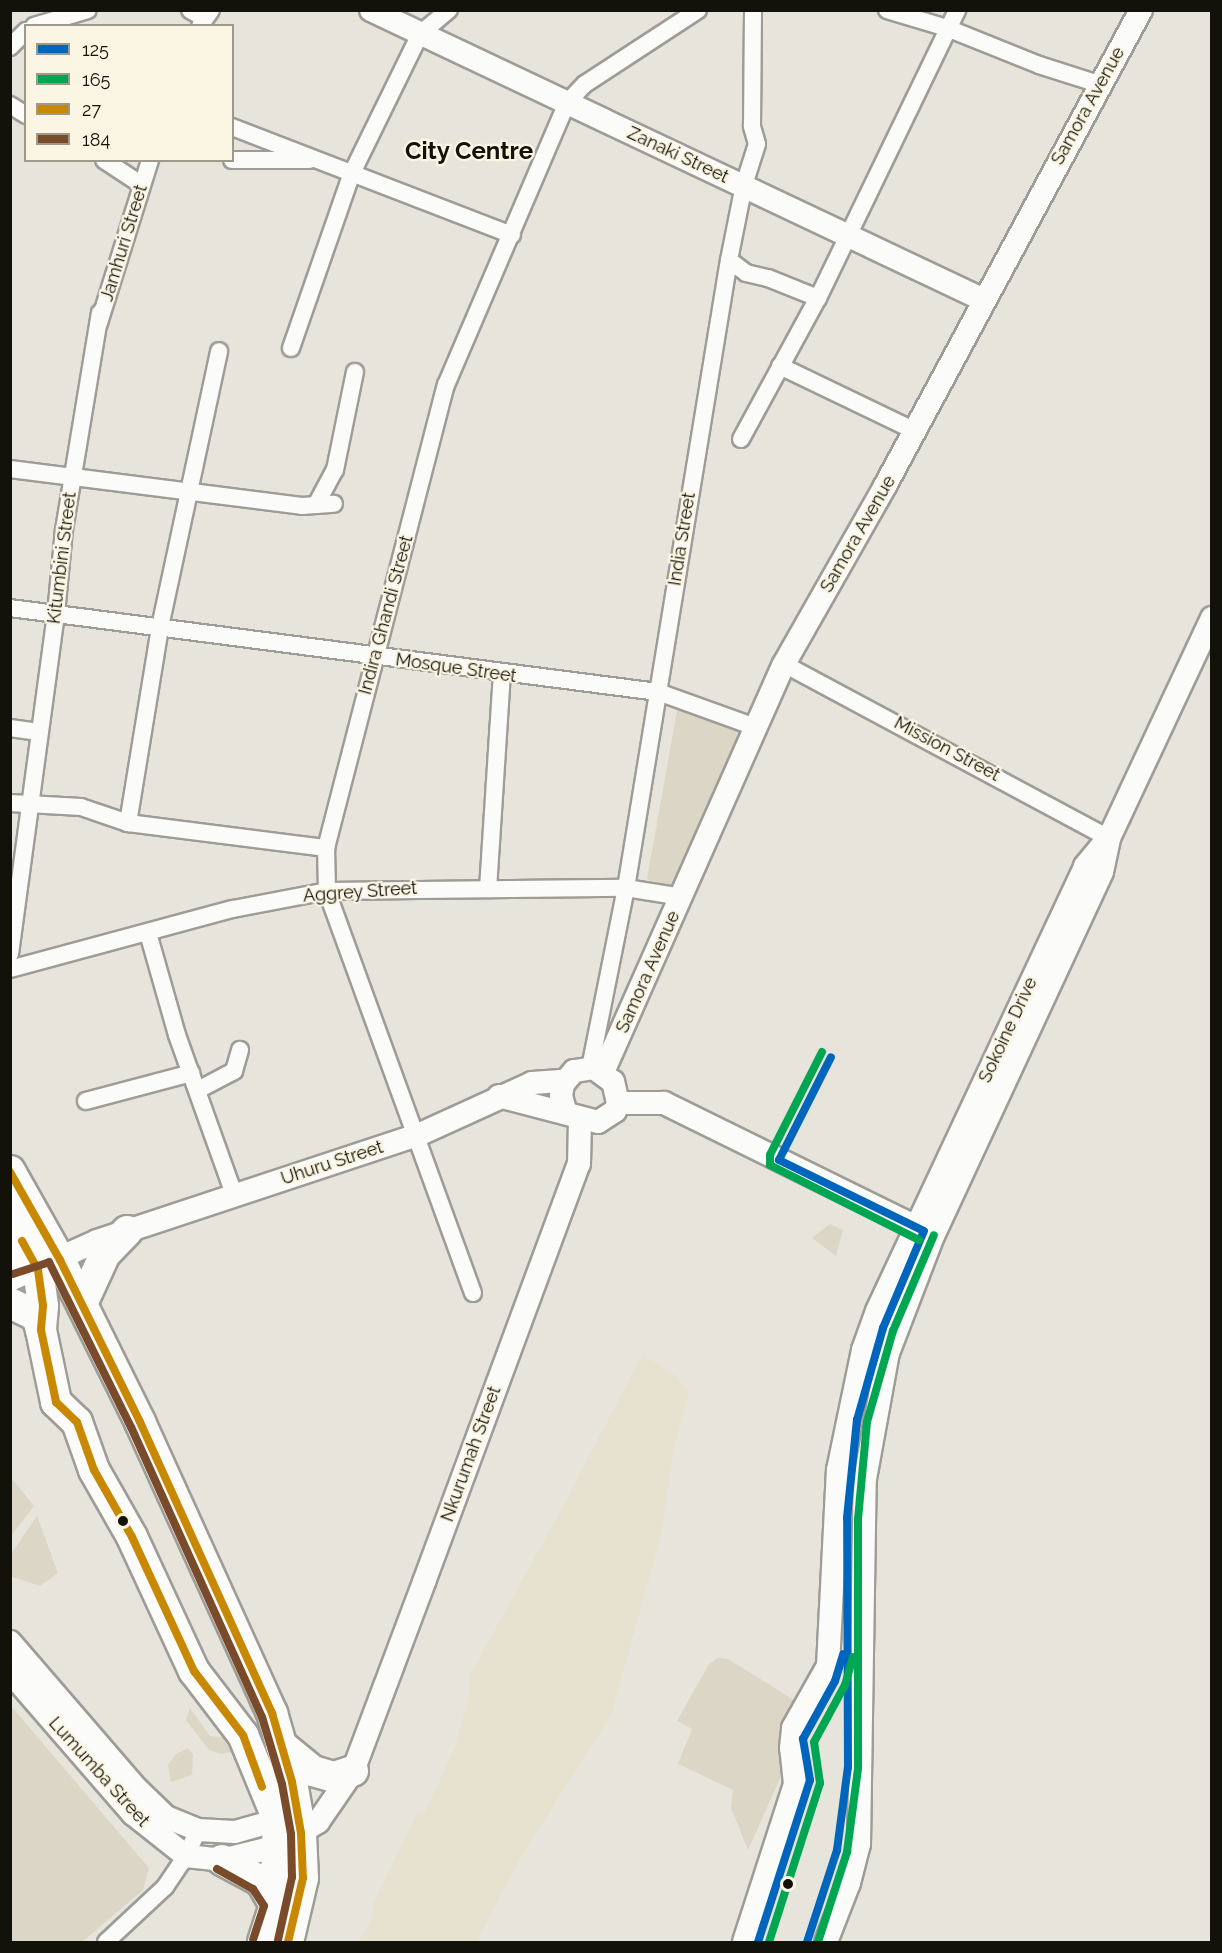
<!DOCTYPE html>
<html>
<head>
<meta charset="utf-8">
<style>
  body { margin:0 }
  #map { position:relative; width:1222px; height:1953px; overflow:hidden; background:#e7e4db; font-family:Raleway,sans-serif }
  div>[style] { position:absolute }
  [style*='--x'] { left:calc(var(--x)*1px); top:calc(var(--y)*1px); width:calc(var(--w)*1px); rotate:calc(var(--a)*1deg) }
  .built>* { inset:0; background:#e6e2cf }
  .green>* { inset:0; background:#dbd6c6 }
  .roads { filter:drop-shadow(2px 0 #9e9c96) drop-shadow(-2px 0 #9e9c96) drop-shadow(0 2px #9e9c96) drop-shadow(0 -2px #9e9c96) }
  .street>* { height:16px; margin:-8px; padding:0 8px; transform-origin:8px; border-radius:8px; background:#fbfbfa }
  .secondary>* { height:22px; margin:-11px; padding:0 11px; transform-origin:11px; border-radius:11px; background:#fbfbfa }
  .highway>* { height:30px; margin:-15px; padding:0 15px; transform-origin:15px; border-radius:15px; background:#fbfbfa }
  .bus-1>* { height:8px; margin:-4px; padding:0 4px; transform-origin:4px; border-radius:4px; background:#0065bd }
  .bus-2>* { height:8px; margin:-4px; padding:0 4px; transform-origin:4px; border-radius:4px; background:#00a651 }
  .bus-3>* { height:8px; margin:-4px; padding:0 4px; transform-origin:4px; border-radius:4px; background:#c98802 }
  .bus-4>* { height:8px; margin:-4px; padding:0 4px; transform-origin:4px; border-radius:4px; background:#7a4b2a }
  .dots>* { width:16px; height:16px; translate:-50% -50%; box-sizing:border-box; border:3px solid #faf6e3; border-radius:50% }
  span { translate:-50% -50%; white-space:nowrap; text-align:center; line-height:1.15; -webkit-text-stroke:4.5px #faf6e3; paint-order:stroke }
  .street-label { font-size:18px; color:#12110a }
  .district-label { font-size:24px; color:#12110a; font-weight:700 }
  .frame { position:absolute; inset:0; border:12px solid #12110a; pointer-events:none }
  .legend { position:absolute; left:24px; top:24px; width:210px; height:138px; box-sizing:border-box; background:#faf6e3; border:2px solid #9d9a8c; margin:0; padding:8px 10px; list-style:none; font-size:18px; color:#12110a }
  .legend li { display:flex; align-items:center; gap:12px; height:30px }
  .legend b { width:30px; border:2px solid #9d9a8c }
</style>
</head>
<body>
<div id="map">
  <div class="built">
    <i style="clip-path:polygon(642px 1355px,676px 1376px,689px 1393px,673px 1451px,662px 1532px,611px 1715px,521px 1857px,476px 1942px,359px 1942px,373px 1916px,374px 1902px,418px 1811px,424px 1814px,454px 1750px,469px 1697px,469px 1677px,566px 1501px)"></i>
  </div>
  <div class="green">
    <i style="clip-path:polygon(678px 705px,746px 728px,676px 890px,647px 879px)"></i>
    <i style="clip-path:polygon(830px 1224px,843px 1230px,836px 1256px,812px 1238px)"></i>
    <i style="clip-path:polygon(13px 1480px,34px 1506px,11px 1536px,10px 1483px)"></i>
    <i style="clip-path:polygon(37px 1516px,58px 1573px,40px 1586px,10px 1576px,11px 1554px)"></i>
    <i style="clip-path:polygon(718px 1658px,728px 1659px,794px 1700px,779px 1735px,782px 1774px,748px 1850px,731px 1808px,733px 1790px,678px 1764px,692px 1729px,677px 1721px,709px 1664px)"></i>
    <i style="clip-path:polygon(11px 1706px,149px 1868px,143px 1890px,82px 1942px,11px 1942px)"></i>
    <i style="clip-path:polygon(190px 1708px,210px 1736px,224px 1738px,232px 1752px,222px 1754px,209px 1750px,186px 1720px)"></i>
    <i style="clip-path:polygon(188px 1748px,193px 1754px,192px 1775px,171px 1782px,168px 1765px,176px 1754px)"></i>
  </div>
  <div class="roads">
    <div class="street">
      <i style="--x:190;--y:10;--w:16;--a:30"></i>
      <i style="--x:887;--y:10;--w:63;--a:16.7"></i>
      <i style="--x:947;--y:28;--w:99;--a:21.9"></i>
      <i style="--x:1039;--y:65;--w:63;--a:17.6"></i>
      <i style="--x:34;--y:26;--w:56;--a:-16.5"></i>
      <i style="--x:200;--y:26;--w:19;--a:-55"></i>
      <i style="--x:10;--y:47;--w:23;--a:-45"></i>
      <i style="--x:10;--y:105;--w:19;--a:32"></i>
      <i style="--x:232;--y:127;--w:300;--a:21.1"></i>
      <i style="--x:104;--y:160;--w:45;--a:33.3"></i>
      <i style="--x:232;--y:160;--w:77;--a:0"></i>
      <i style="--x:729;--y:260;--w:21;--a:37"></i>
      <i style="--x:746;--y:273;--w:23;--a:13"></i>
      <i style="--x:768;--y:278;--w:54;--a:21.8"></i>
      <i style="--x:99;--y:323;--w:171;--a:-72.6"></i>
      <i style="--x:291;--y:348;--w:185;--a:-70.8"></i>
      <i style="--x:352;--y:173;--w:155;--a:-63.9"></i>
      <i style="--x:420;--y:34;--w:38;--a:-40"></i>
      <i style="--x:780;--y:366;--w:150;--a:25.7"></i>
      <i style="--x:741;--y:439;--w:161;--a:-61.4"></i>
      <i style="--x:818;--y:298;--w:320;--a:-64.2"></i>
      <i style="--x:10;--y:469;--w:294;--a:7.2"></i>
      <i style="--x:302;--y:506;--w:32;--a:-4"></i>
      <i style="--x:316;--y:505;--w:40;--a:-62"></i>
      <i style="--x:335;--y:470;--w:100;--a:-78.5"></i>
      <i style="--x:10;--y:608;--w:653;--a:7.39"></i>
      <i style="--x:658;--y:692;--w:103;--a:19.8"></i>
      <i style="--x:784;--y:664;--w:369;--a:28.2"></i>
      <i style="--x:10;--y:728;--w:29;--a:8"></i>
      <i style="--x:10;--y:803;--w:71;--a:3.2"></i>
      <i style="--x:81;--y:807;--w:50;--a:18.8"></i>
      <i style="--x:128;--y:823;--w:200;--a:7.2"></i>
      <i style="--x:128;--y:823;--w:199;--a:-80.7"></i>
      <i style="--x:160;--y:627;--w:282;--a:-77.9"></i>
      <i style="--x:488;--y:889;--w:215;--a:-86.3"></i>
      <i style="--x:148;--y:933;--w:106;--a:74.1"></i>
      <i style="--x:177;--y:1035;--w:169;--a:70.3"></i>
      <i style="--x:10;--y:954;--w:343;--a:-82.3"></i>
      <i style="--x:56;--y:614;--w:84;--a:-84.6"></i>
      <i style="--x:64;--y:530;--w:220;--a:-80.6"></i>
      <i style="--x:10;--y:969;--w:231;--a:-15.1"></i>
      <i style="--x:233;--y:909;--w:96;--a:-10.8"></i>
      <i style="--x:327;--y:891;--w:299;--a:-0.6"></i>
      <i style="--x:626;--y:888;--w:57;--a:9.1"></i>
      <i style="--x:590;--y:1068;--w:184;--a:-78.7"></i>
      <i style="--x:626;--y:888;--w:636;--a:-80.69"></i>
      <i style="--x:729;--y:260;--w:76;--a:-78.7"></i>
      <i style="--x:744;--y:185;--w:43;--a:-72.4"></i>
      <i style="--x:757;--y:144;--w:19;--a:-106"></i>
      <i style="--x:752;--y:126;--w:116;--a:-89.5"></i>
      <i style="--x:198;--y:1090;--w:41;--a:-27.8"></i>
      <i style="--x:234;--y:1071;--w:22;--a:-74"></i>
      <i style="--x:86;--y:1101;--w:109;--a:-14.9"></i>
      <i style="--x:473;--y:1293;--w:428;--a:-110"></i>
      <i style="--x:327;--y:891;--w:43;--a:-91.3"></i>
      <i style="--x:326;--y:848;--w:478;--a:-75.5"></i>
      <i style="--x:446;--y:385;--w:307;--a:-66.8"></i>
      <i style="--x:567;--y:103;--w:26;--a:-47"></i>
      <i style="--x:585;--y:84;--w:135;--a:-33.2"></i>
      <i style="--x:106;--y:1942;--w:81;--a:-43"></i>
      <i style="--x:165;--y:1887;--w:37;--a:-56"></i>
      <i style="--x:186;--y:1856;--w:29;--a:-65"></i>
    </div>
    <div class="secondary">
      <i style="--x:371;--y:10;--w:678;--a:25.32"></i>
      <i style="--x:603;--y:1072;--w:446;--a:-66.1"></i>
      <i style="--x:784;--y:664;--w:205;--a:-60.4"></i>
      <i style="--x:885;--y:486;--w:540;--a:-61.73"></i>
      <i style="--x:499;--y:1096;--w:102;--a:14.7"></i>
      <i style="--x:598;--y:1122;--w:20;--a:-33"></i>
      <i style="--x:615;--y:1111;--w:9;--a:-69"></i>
      <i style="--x:618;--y:1103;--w:22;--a:-103"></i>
      <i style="--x:613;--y:1082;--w:24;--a:-144"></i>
      <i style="--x:594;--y:1068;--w:20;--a:171"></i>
      <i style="--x:574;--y:1071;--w:17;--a:130"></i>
      <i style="--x:563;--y:1084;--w:12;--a:99"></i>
      <i style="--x:561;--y:1096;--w:18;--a:74"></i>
      <i style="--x:618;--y:1103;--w:46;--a:0"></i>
      <i style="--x:664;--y:1103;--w:294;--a:26.2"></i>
      <i style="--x:10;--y:1264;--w:35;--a:-20"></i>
      <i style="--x:10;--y:1280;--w:95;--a:-24.1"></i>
      <i style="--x:97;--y:1241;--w:338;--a:-18.3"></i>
      <i style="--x:418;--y:1135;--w:125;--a:-24.5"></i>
      <i style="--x:532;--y:1083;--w:32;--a:-4"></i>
      <i style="--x:10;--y:1642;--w:193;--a:49.2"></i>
      <i style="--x:136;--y:1788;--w:42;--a:44"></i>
      <i style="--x:166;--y:1817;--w:35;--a:22"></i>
      <i style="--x:198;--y:1830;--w:37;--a:3"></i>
      <i style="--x:235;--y:1832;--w:59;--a:-15.7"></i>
      <i style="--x:10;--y:1672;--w:188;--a:49.1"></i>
      <i style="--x:133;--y:1814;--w:68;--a:38.4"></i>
      <i style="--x:186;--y:1856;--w:36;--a:6"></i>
      <i style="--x:222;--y:1860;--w:58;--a:-14"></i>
      <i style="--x:278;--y:1846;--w:47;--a:-31"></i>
      <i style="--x:318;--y:1822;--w:62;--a:-55.5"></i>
      <i style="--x:353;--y:1771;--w:202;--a:-69.4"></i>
      <i style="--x:424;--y:1582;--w:446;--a:-69.7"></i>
      <i style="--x:579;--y:1164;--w:44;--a:-88.7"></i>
      <i style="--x:744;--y:1942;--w:166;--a:-72.1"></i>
      <i style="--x:795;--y:1784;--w:36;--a:-96"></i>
      <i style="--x:791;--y:1748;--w:20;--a:-84"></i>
      <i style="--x:793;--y:1728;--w:71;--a:-60.6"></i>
      <i style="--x:828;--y:1666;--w:196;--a:-87.1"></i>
      <i style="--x:838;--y:1470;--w:123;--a:-78.2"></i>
      <i style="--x:863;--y:1350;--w:41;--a:-70.3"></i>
      <i style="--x:877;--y:1311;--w:491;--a:-64.9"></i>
      <i style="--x:1085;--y:866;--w:35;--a:-50"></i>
      <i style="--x:826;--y:1942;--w:63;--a:-68.7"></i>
      <i style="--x:849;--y:1883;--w:40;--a:-75.6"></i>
      <i style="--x:859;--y:1844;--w:365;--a:-89.1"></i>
      <i style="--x:865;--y:1479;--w:128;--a:-79.7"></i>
      <i style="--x:888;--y:1353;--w:125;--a:-69"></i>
      <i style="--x:933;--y:1236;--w:401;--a:-65.1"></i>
      <i style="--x:1102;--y:872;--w:35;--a:-78"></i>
      <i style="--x:1109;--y:838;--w:243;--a:-64.9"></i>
    </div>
    <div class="highway">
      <i style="--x:10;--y:1171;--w:102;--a:60.7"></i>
      <i style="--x:60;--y:1260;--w:181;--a:63.7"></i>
      <i style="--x:140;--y:1422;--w:320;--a:65.6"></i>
      <i style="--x:272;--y:1713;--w:72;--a:73.8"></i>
      <i style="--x:292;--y:1782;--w:52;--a:80"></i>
      <i style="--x:301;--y:1833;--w:45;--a:87.5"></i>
      <i style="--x:303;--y:1878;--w:66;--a:103.2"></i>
      <i style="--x:10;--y:1220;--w:57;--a:60.8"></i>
      <i style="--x:38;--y:1270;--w:36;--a:82"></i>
      <i style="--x:43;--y:1306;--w:24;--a:95"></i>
      <i style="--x:41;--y:1330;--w:74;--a:78.2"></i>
      <i style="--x:56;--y:1402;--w:29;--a:44"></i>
      <i style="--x:77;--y:1422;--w:51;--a:70.5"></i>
      <i style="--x:94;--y:1470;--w:77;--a:60.4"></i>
      <i style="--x:132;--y:1537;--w:148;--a:65.2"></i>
      <i style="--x:194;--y:1671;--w:81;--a:52.6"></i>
      <i style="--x:243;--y:1735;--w:92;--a:67.6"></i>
      <i style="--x:278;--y:1820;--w:85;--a:92"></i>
      <i style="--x:275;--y:1905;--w:39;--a:108"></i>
      <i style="--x:10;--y:1303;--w:30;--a:26"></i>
      <i style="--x:37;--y:1316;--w:15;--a:74"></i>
      <i style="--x:82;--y:1304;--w:55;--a:-65.3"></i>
      <i style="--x:105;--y:1254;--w:32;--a:-46"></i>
      <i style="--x:281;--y:1745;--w:41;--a:39.1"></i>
      <i style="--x:313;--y:1771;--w:22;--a:16"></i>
      <i style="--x:334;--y:1777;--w:20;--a:-18"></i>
      <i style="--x:222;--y:1860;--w:44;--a:28.3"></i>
      <i style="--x:261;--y:1881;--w:28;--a:60"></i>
    </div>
  </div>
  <div class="bus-1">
    <i style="--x:779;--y:1160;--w:161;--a:26.1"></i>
    <i style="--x:779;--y:1160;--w:115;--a:-63.2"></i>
    <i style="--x:758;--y:1942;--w:170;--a:-72.2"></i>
    <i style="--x:810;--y:1780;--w:42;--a:-99.7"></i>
    <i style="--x:803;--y:1739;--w:66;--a:-61.1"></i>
    <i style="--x:835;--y:1681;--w:28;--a:-73"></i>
    <i style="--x:807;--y:1942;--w:97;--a:-71.9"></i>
    <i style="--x:837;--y:1850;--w:84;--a:-82.5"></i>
    <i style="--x:848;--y:1767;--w:249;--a:-90.2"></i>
    <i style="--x:847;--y:1518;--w:99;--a:-84.2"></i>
    <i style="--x:857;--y:1420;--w:96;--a:-74.2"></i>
    <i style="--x:883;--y:1328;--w:105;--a:-67.1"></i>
  </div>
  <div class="bus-2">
    <i style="--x:822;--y:1052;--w:115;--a:116.8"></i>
    <i style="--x:770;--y:1155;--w:10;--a:90"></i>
    <i style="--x:770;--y:1165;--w:167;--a:26.7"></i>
    <i style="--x:769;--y:1942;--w:167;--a:-72.2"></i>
    <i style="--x:820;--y:1783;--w:41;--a:-98.3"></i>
    <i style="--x:814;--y:1742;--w:65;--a:-61.5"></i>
    <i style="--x:845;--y:1685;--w:29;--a:-74"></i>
    <i style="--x:818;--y:1942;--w:95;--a:-72.1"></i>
    <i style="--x:847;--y:1852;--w:85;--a:-82.5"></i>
    <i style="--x:858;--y:1768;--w:249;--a:-90"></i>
    <i style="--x:858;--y:1519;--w:97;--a:-84.7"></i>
    <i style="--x:867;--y:1422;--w:95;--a:-74.1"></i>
    <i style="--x:893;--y:1331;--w:104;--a:-66.9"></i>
  </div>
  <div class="bus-3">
    <i style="--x:10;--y:1172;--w:101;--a:60.4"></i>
    <i style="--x:60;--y:1260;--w:181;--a:63.7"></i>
    <i style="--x:140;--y:1422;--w:320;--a:65.6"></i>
    <i style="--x:272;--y:1713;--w:72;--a:73.8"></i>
    <i style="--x:292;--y:1782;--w:52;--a:80"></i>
    <i style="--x:301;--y:1833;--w:45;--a:87.5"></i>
    <i style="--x:303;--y:1878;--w:66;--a:103.2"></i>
    <i style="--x:22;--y:1241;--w:33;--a:61"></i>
    <i style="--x:38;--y:1270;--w:36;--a:82"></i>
    <i style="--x:43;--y:1306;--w:24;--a:95"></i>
    <i style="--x:41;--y:1330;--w:74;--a:78.2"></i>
    <i style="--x:56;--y:1402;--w:29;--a:44"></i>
    <i style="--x:77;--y:1422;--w:51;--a:70.5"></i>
    <i style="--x:94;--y:1470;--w:77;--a:60.4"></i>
    <i style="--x:132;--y:1537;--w:148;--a:65.2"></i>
    <i style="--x:194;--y:1671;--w:81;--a:52.6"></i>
    <i style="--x:243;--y:1735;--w:55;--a:69.9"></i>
  </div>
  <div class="bus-4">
    <i style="--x:13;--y:1274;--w:38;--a:-18"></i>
    <i style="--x:49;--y:1262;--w:184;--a:63.6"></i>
    <i style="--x:131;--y:1427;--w:318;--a:65.7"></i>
    <i style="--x:262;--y:1717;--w:70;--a:73.4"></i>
    <i style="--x:282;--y:1784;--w:51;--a:79.8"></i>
    <i style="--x:291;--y:1834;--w:43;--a:88.7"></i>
    <i style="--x:292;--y:1877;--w:65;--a:102.5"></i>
    <i style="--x:217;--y:1869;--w:41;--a:29.1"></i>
    <i style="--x:253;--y:1889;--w:20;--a:57"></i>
    <i style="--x:264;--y:1906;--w:35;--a:108"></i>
  </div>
  <div class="dots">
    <i style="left:123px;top:1521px;background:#12110a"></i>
    <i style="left:788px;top:1884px;background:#12110a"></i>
  </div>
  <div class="street-label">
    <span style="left:1088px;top:106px;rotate:-61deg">Samora Avenue</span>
    <span style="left:678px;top:155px;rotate:25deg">Zanaki Street</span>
    <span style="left:124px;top:243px;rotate:-73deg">Jamhuri Street</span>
    <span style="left:858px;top:534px;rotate:-60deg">Samora Avenue</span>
    <span style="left:682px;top:539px;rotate:-81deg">India Street</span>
    <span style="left:62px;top:558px;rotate:-83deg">Kitumbini Street</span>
    <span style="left:386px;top:615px;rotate:-75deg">Indira Ghandi Street</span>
    <span style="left:456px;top:668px;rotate:8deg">Mosque Street</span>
    <span style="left:947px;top:749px;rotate:28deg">Mission Street</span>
    <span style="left:360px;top:892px;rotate:-4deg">Aggrey Street</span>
    <span style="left:648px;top:972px;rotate:-66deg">Samora Avenue</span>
    <span style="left:1008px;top:1030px;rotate:-65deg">Sokoine Drive</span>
    <span style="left:332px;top:1163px;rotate:-18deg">Uhuru Street</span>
    <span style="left:471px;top:1454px;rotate:-70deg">Nkurumah Street</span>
    <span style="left:99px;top:1772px;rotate:48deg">Lumumba Street</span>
  </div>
  <div class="district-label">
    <span style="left:469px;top:151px">City Centre</span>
  </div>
  <div class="frame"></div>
  <ul class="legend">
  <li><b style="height:8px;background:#0065bd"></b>125</li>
  <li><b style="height:8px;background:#00a651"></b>165</li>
  <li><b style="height:8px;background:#c98802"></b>27</li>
  <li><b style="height:8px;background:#7a4b2a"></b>184</li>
  </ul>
</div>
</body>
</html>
